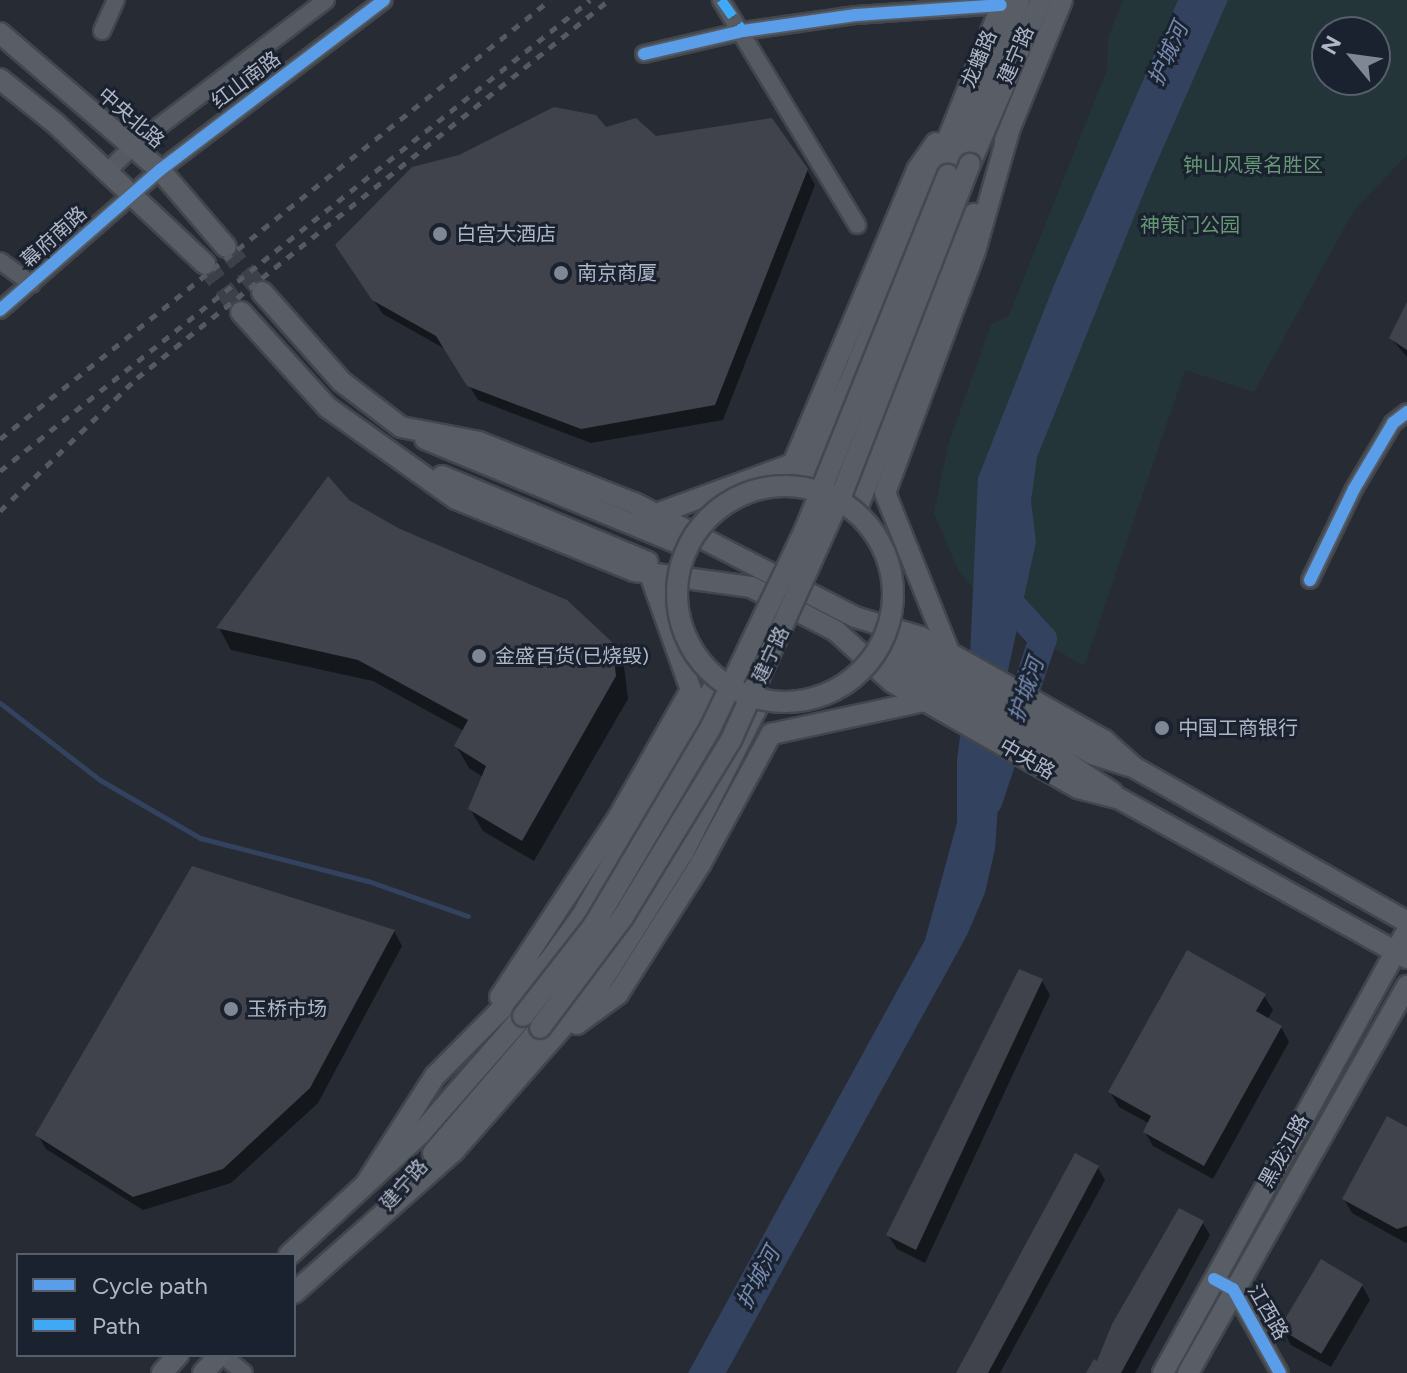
<!DOCTYPE html>
<html>
<head>
<meta charset="utf-8">
<style>
  body { margin:0 }
  #map { position:relative; width:1407px; height:1373px; overflow:hidden; background:#272b34; font-family:Figtree,"Noto Sans SC",sans-serif }
  div>[style] { position:absolute }
  [style*='--x'] { left:calc(var(--x)*1px); top:calc(var(--y)*1px); width:calc(var(--w)*1px); rotate:calc(var(--a)*1deg) }
  .green>* { inset:0; background:#24353a }
  .water>* { inset:0; background:#33425e }
  .shadow>* { inset:0; background:#0007 }
  .stream>* { height:5px; margin:-2.5px; padding:0 2.5px; transform-origin:2.5px; border-radius:2.5px; background:#33425e }
  .river>* { height:28px; margin:-14px; padding:0 14px; transform-origin:14px; border-radius:14px; background:#33425e }
  .building>* { inset:0; background:#40434c; transform-origin:0 0 }
  .major-tunnel>* { height:20px; margin-top:-10px; transform-origin:0; background:repeating-linear-gradient(90deg,#3b404a 0 20px,transparent 0 30px) }
  .roads { filter:drop-shadow(2px 0 #42464d) drop-shadow(-2px 0 #42464d) drop-shadow(0 2px #42464d) drop-shadow(0 -2px #42464d) }
  .minor>* { height:16px; margin:-8px; padding:0 8px; transform-origin:8px; border-radius:8px; background:#565a63 }
  .major>* { height:20px; margin:-10px; padding:0 10px; transform-origin:10px; border-radius:10px; background:#595d65 }
  .rail>* { height:5px; margin-top:-2.5px; transform-origin:0; background:repeating-linear-gradient(90deg,#555960 0 8px,transparent 0 16px) }
  .bridges { filter:drop-shadow(2px 0 #444851) drop-shadow(-2px 0 #444851) drop-shadow(0 2px #444851) drop-shadow(0 -2px #444851) }
  .major-bridge>* { height:20px; margin:-10px; padding:0 10px; transform-origin:10px; border-radius:10px; background:#595d65 }
  .major-bridge>.ring { margin:-10px; padding:0; box-sizing:content-box; background:none; border:20px solid #595d65; border-radius:50% }
  .quiet>* { height:10px; margin-top:-5px; transform-origin:0; background:repeating-linear-gradient(90deg,#3fa9f5 0 20px,transparent 0 30px) }
  .cycleway>* { height:12px; margin:-6px; padding:0 6px; transform-origin:6px; border-radius:6px; background:#5a9eea }
  .dots>* { width:22px; height:22px; translate:-50% -50%; box-sizing:border-box; border:4px solid #1a212f; border-radius:50% }
  span { translate:-50% -50%; white-space:nowrap; text-align:center; line-height:1.15; -webkit-text-stroke:6px #1a212f; paint-order:stroke }
  .street-label { font-size:20px; color:#afb7c7 }
  .park-label { font-size:20px; color:#669875 }
  .poi-label { font-size:20px; color:#afb7c7 }
  .left { translate:0 -50%; text-align:left }
  .water-label { font-size:22px; color:#768bb0; font-style:italic }
  .legend { position:absolute; left:16px; top:1253px; width:280px; height:104px; box-sizing:border-box; background:#1a212f; border:2px solid #565d6c; margin:0; padding:10px 14px; list-style:none; font-size:24px; color:#afb7c7 }
  .legend li { display:flex; align-items:center; gap:16px; height:40px }
  .legend b { width:40px; border:2px solid #565d6c }
  .north { position:absolute; left:1311px; top:16px; width:80px; height:80px; box-sizing:border-box; background:#1a212f; border:2px solid #565d6c; border-radius:50%; rotate:299deg; font-size:22px; font-weight:700; line-height:32px; text-align:center; color:#afb7c7 }
  .north::after { content:''; display:block; margin:auto; width:28px; height:36px; background:#7f8694; clip-path:polygon(50% 0,100% 100%,50% 72%,0 100%) }
</style>
</head>
<body>
<div id="map">
  <div class="green">
    <i style="clip-path:polygon(evenodd,1123px 0,1407px 0,1407px 155px,1354px 210px,1254px 392px,1185px 370px,1084px 666px,1045px 643px,1035px 644px,1030px 633px,980px 596px,958px 570px,934px 513px,948px 445px,991px 325px,1009px 315px,1107px 70px,1108px 38px,1123px 0,1327px 32px,1375px 32px,1375px 80px,1327px 80px,1327px 32px)"></i>
  </div>
  <div class="water">
    <i style="clip-path:polygon(1178px 0,1228px 0,1149px 180px,1037px 457px,1031px 501px,1036px 542px,1007px 675px,995px 849px,985px 893px,967px 935px,726px 1373px,688px 1373px,925px 940px,957px 823px,957px 760px,970px 657px,978px 478px,1054px 285px)"></i>
  </div>
  <div class="shadow">
    <i style="clip-path:polygon(605px 129px,807px 170px,815px 185px,723px 420px,591px 443px,478px 400px,447px 350px,383px 314px,346px 260px)"></i>
    <i style="clip-path:polygon(1407px 306px,1407px 357px,1391px 338px)"></i>
    <i style="clip-path:polygon(348px 502px,611px 644px,624px 666px,628px 699px,534px 861px,483px 831px,470px 809px,483px 777px,469px 768px,456px 746px,464px 731px,373px 681px,231px 650px,219px 628px)"></i>
    <i style="clip-path:polygon(394px 931px,402px 946px,318px 1103px,231px 1183px,143px 1210px,46px 1149px,38px 1135px)"></i>
    <i style="clip-path:polygon(1042px 981px,1050px 995px,925px 1263px,897px 1249px,888px 1235px)"></i>
    <i style="clip-path:polygon(1264px 996px,1273px 1010px,1267px 1020px,1281px 1027px,1289px 1042px,1213px 1179px,1153px 1146px,1145px 1132px,1150px 1124px,1119px 1107px,1110px 1092px)"></i>
    <i style="clip-path:polygon(1407px 1129px,1407px 1242px,1406px 1243px,1352px 1213px,1344px 1199px)"></i>
    <i style="clip-path:polygon(1098px 1168px,1105px 1180px,1000px 1373px,958px 1373px)"></i>
    <i style="clip-path:polygon(1202px 1222px,1210px 1235px,1135px 1373px,1092px 1373px)"></i>
    <i style="clip-path:polygon(1362px 1285px,1370px 1300px,1331px 1367px,1291px 1345px,1283px 1330px)"></i>
  </div>
  <div class="stream">
    <i style="--x:0;--y:703;--w:126;--a:37.6"></i>
    <i style="--x:100;--y:780;--w:116;--a:30.1"></i>
    <i style="--x:200;--y:838;--w:173;--a:14.4"></i>
    <i style="--x:368;--y:881;--w:106;--a:19.3"></i>
  </div>
  <div class="river">
    <i style="--x:988;--y:802;--w:172;--a:-71.4"></i>
    <i style="--x:1043;--y:639;--w:69;--a:-132.7"></i>
  </div>
  <div class="building">
    <i style="clip-path:polygon(554px 107px,596px 115px,606px 127px,636px 118px,656px 136px,772px 118px,808px 169px,715px 405px,581px 429px,467px 386px,436px 336px,372px 300px,335px 245px,412px 167px,459px 155px)"></i>
    <i style="clip-path:polygon(1407px 302px,1407px 350px,1389px 338px)"></i>
    <i style="clip-path:polygon(328px 476px,349px 500px,400px 529px,567px 600px,612px 642px,616px 676px,522px 841px,468px 809px,486px 766px,454px 746px,468px 720px,358px 660px,216px 628px)"></i>
    <i style="clip-path:polygon(192px 866px,395px 930px,310px 1088px,223px 1169px,133px 1197px,35px 1135px)"></i>
    <i style="clip-path:polygon(1187px 950px,1266px 994px,1256px 1011px,1282px 1026px,1204px 1166px,1143px 1132px,1151px 1116px,1108px 1092px)"></i>
    <i style="clip-path:polygon(1019px 969px,1043px 979px,916px 1250px,886px 1235px)"></i>
    <i style="clip-path:polygon(1387px 1116px,1407px 1127px,1407px 1226px,1397px 1229px,1342px 1199px)"></i>
    <i style="clip-path:polygon(1075px 1153px,1099px 1166px,1026px 1303px,988px 1373px,956px 1373px)"></i>
    <i style="clip-path:polygon(1179px 1208px,1204px 1221px,1121px 1373px,1086px 1373px,1094px 1359px,1097px 1361px,1112px 1324px)"></i>
    <i style="left:1321px;top:1259px;width:49px;height:81px;rotate:31deg"></i>
  </div>
  <div class="major-tunnel">
    <i style="--x:226;--y:247;--w:58;--a:51.3"></i>
    <i style="--x:205;--y:264;--w:60;--a:53.1"></i>
  </div>
  <div class="roads">
    <div class="minor">
      <i style="--x:721;--y:0;--w:263;--a:58.8"></i>
      <i style="--x:102;--y:31;--w:34;--a:-66"></i>
      <i style="--x:644;--y:54;--w:102;--a:-13.1"></i>
      <i style="--x:743;--y:31;--w:114;--a:-8.1"></i>
      <i style="--x:856;--y:15;--w:145;--a:-3.9"></i>
      <i style="--x:108;--y:171;--w:35;--a:-45"></i>
      <i style="--x:133;--y:146;--w:242;--a:-37.1"></i>
      <i style="--x:0;--y:261;--w:39;--a:36"></i>
      <i style="--x:0;--y:310;--w:213;--a:-41.2"></i>
      <i style="--x:160;--y:170;--w:281;--a:-37.2"></i>
      <i style="--x:1310;--y:580;--w:101;--a:-64.2"></i>
      <i style="--x:1354;--y:489;--w:77;--a:-59.4"></i>
      <i style="--x:1393;--y:423;--w:18;--a:-38"></i>
      <i style="--x:1214;--y:1279;--w:21;--a:28"></i>
      <i style="--x:1233;--y:1289;--w:96;--a:60.8"></i>
      <i style="--x:222;--y:1355;--w:28;--a:39"></i>
    </div>
    <div class="major">
      <i style="--x:0;--y:33;--w:211;--a:40.6"></i>
      <i style="--x:160;--y:170;--w:101;--a:49.4"></i>
      <i style="--x:0;--y:79;--w:70;--a:38.7"></i>
      <i style="--x:55;--y:123;--w:206;--a:43.2"></i>
      <i style="--x:1005;--y:140;--w:151;--a:-67.8"></i>
      <i style="--x:970;--y:164;--w:179;--a:-66.6"></i>
      <i style="--x:948;--y:175;--w:189;--a:-67.9"></i>
      <i style="--x:262;--y:292;--w:120;--a:48.4"></i>
      <i style="--x:342;--y:382;--w:74;--a:37.3"></i>
      <i style="--x:401;--y:427;--w:79;--a:10.9"></i>
      <i style="--x:479;--y:442;--w:167;--a:21.5"></i>
      <i style="--x:634;--y:503;--w:249;--a:27.3"></i>
      <i style="--x:855;--y:617;--w:69;--a:16.9"></i>
      <i style="--x:921;--y:637;--w:210;--a:29.4"></i>
      <i style="--x:1104;--y:740;--w:42;--a:42.1"></i>
      <i style="--x:1135;--y:768;--w:313;--a:29.5"></i>
      <i style="--x:241;--y:312;--w:128;--a:47.8"></i>
      <i style="--x:327;--y:407;--w:158;--a:35.5"></i>
      <i style="--x:456;--y:499;--w:192;--a:22"></i>
      <i style="--x:634;--y:571;--w:118;--a:7.8"></i>
      <i style="--x:751;--y:587;--w:96;--a:27.4"></i>
      <i style="--x:836;--y:631;--w:76;--a:42.3"></i>
      <i style="--x:892;--y:682;--w:214;--a:29.7"></i>
      <i style="--x:1078;--y:788;--w:43;--a:14.7"></i>
      <i style="--x:1120;--y:799;--w:328;--a:29"></i>
      <i style="--x:425;--y:439;--w:283;--a:22.4"></i>
      <i style="--x:442;--y:476;--w:223;--a:22.7"></i>
      <i style="--x:801;--y:486;--w:123;--a:-64.9"></i>
      <i style="--x:853;--y:375;--w:404;--a:-68.1"></i>
      <i style="--x:856;--y:511;--w:320;--a:-68.3"></i>
      <i style="--x:659;--y:513;--w:143;--a:-20.1"></i>
      <i style="--x:793;--y:464;--w:319;--a:-67.1"></i>
      <i style="--x:917;--y:170;--w:33;--a:-55"></i>
      <i style="--x:885;--y:636;--w:238;--a:29.7"></i>
      <i style="--x:1092;--y:754;--w:38;--a:18"></i>
      <i style="--x:949;--y:652;--w:171;--a:-111.9"></i>
      <i style="--x:885;--y:493;--w:258;--a:-69.6"></i>
      <i style="--x:975;--y:251;--w:125;--a:-74.2"></i>
      <i style="--x:876;--y:653;--w:190;--a:29.3"></i>
      <i style="--x:1042;--y:746;--w:85;--a:33.5"></i>
      <i style="--x:500;--y:997;--w:214;--a:-56.6"></i>
      <i style="--x:618;--y:818;--w:147;--a:-60.3"></i>
      <i style="--x:691;--y:690;--w:123;--a:-109.5"></i>
      <i style="--x:577;--y:1024;--w:51;--a:-36.2"></i>
      <i style="--x:618;--y:994;--w:155;--a:-57.6"></i>
      <i style="--x:701;--y:863;--w:147;--a:-61.5"></i>
      <i style="--x:771;--y:734;--w:156;--a:-12.2"></i>
      <i style="--x:433;--y:1153;--w:165;--a:-49.4"></i>
      <i style="--x:367;--y:1182;--w:126;--a:-57.3"></i>
      <i style="--x:435;--y:1076;--w:163;--a:-45.2"></i>
      <i style="--x:550;--y:960;--w:53;--a:-54.2"></i>
      <i style="--x:581;--y:917;--w:274;--a:-60"></i>
      <i style="--x:289;--y:1255;--w:180;--a:-42.7"></i>
      <i style="--x:421;--y:1133;--w:155;--a:-48.9"></i>
      <i style="--x:294;--y:1293;--w:214;--a:-41.6"></i>
      <i style="--x:454;--y:1151;--w:222;--a:-48.8"></i>
      <i style="--x:600;--y:984;--w:157;--a:-57.7"></i>
      <i style="--x:684;--y:851;--w:169;--a:-63"></i>
      <i style="--x:162;--y:1373;--w:24;--a:-48"></i>
      <i style="--x:203;--y:1373;--w:25;--a:-47"></i>
      <i style="--x:1163;--y:1373;--w:505;--a:-61.1"></i>
      <i style="--x:1188;--y:1373;--w:445;--a:-60.5"></i>
    </div>
  </div>
  <div class="rail">
    <i style="--x:0;--y:439;--w:704;--a:-38.6"></i>
    <i style="--x:0;--y:471;--w:755;--a:-38.6"></i>
    <i style="--x:0;--y:511;--w:191;--a:-44.2"></i>
    <i style="--x:137;--y:378;--w:605;--a:-38.69"></i>
  </div>
  <div class="bridges">
    <div class="major-bridge">
      <i class="ring" style="left:677px;top:486px;width:196px;height:196px"></i>
      <i style="--x:523;--y:1016;--w:115;--a:-52"></i>
      <i style="--x:594;--y:925;--w:228;--a:-59.4"></i>
      <i style="--x:710;--y:729;--w:221;--a:-64.5"></i>
      <i style="--x:805;--y:530;--w:383;--a:-68.1"></i>
      <i style="--x:540;--y:1028;--w:139;--a:-53.2"></i>
      <i style="--x:623;--y:917;--w:207;--a:-58.6"></i>
      <i style="--x:731;--y:740;--w:273;--a:-65.8"></i>
      <i style="--x:843;--y:491;--w:351;--a:-68.8"></i>
    </div>
  </div>
  <div class="quiet">
    <i style="--x:721;--y:0;--w:38;--a:55"></i>
  </div>
  <div class="cycleway">
    <i style="--x:644;--y:54;--w:102;--a:-13.1"></i>
    <i style="--x:743;--y:31;--w:114;--a:-8.1"></i>
    <i style="--x:856;--y:15;--w:145;--a:-3.9"></i>
    <i style="--x:0;--y:310;--w:213;--a:-41.2"></i>
    <i style="--x:160;--y:170;--w:281;--a:-37.2"></i>
    <i style="--x:1310;--y:580;--w:101;--a:-64.2"></i>
    <i style="--x:1354;--y:489;--w:77;--a:-59.4"></i>
    <i style="--x:1393;--y:423;--w:18;--a:-38"></i>
    <i style="--x:1214;--y:1279;--w:21;--a:28"></i>
    <i style="--x:1233;--y:1289;--w:96;--a:60.8"></i>
  </div>
  <div class="dots">
    <i style="left:440px;top:234px;background:#7f8694"></i>
    <i style="left:561px;top:273px;background:#7f8694"></i>
    <i style="left:479px;top:656px;background:#7f8694"></i>
    <i style="left:1162px;top:728px;background:#7f8694"></i>
    <i style="left:231px;top:1009px;background:#7f8694"></i>
  </div>
  <div class="street-label">
    <span style="left:1016px;top:55px;rotate:-67deg">建宁路</span>
    <span style="left:979px;top:59px;rotate:-67deg">龙蟠路</span>
    <span style="left:246px;top:80px;rotate:-37deg">红山南路</span>
    <span style="left:131px;top:118px;rotate:41deg">中央北路</span>
    <span style="left:54px;top:237px;rotate:-42deg">幕府南路</span>
    <span style="left:771px;top:655px;rotate:-65deg">建宁路</span>
    <span style="left:1027px;top:759px;rotate:30deg">中央路</span>
    <span style="left:1284px;top:1151px;rotate:-61deg">黑龙江路</span>
    <span style="left:404px;top:1185px;rotate:-48deg">建宁路</span>
    <span style="left:1268px;top:1312px;rotate:60deg">江西路</span>
  </div>
  <div class="park-label">
    <span style="left:1253px;top:165px">钟山风景名胜区</span>
    <span style="left:1190px;top:225px">神策门公园</span>
  </div>
  <div class="poi-label">
    <span class="left" style="left:456px;top:234px">白宫大酒店</span>
    <span class="left" style="left:577px;top:273px">南京商厦</span>
    <span class="left" style="left:495px;top:656px">金盛百货(已烧毁)</span>
    <span class="left" style="left:1178px;top:728px">中国工商银行</span>
    <span class="left" style="left:247px;top:1009px">玉桥市场</span>
  </div>
  <div class="water-label">
    <span style="left:1168px;top:54px;rotate:-66deg">护城河</span>
    <span style="left:1026px;top:690px;rotate:-71deg">护城河</span>
    <span style="left:758px;top:1278px;rotate:-62deg">护城河</span>
  </div>
  <ul class="legend">
  <li><b style="height:10px;background:#5a9eea"></b>Cycle path</li>
  <li><b style="height:10px;background:#3fa9f5"></b>Path</li>
  </ul>
  <div class="north">N</div>
</div>
</body>
</html>
